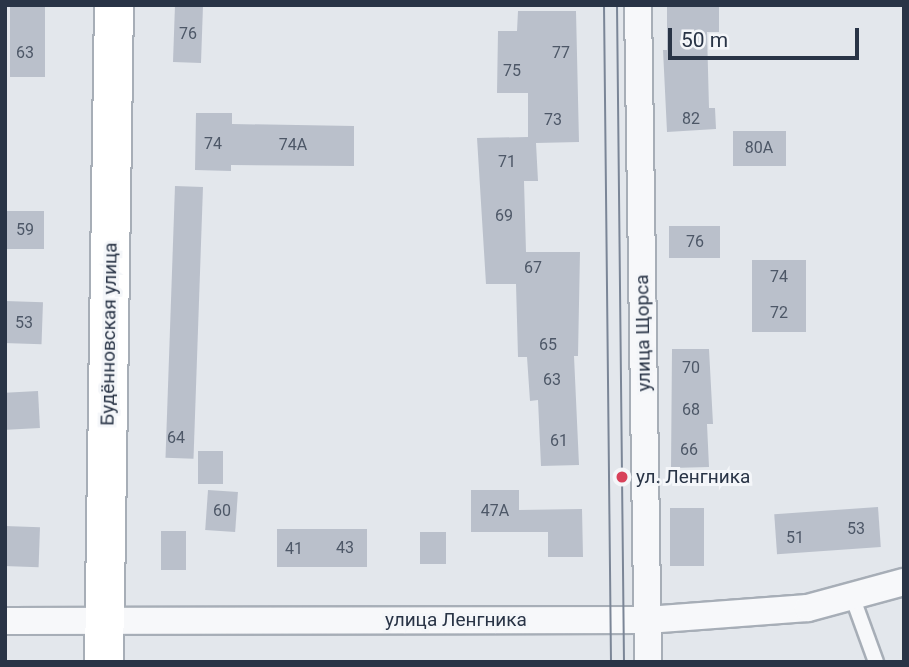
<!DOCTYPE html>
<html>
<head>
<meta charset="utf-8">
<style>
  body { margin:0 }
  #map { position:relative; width:909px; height:667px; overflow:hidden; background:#e3e7ec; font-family:Roboto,sans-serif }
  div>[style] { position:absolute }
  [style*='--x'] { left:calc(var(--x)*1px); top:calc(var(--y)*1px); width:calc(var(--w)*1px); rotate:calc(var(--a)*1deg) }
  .building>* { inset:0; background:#bac0cb; transform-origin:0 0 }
  .roads { filter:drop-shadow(2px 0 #a7aeb7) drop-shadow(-2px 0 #a7aeb7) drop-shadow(0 2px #a7aeb7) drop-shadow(0 -2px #a7aeb7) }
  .lane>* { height:14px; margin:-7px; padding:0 7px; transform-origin:7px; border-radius:7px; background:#f7f8fa }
  .street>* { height:26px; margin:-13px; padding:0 13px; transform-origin:13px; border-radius:13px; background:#f7f8fa }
  .secondary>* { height:38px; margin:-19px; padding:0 19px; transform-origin:19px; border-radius:19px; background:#fff }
  .tram>* { height:2px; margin:-1px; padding:0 1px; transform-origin:1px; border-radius:1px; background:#7b8697 }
  .dots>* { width:19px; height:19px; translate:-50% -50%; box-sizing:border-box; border:4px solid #f4f6f9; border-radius:50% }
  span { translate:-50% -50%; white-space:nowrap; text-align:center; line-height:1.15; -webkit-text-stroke:6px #f4f6f9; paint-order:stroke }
  .number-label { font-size:16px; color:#4d5767 }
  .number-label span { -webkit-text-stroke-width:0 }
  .street-label { font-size:19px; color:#293446 }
  .poi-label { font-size:19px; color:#293446 }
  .left { translate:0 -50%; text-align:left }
  .frame { position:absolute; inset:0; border:7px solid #293446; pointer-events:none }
  .scale { position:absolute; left:668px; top:28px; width:191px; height:32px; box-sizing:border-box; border:4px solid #293446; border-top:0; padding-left:9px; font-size:21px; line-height:24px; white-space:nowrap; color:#293446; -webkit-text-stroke:5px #f4f6f9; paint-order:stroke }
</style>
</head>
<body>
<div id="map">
  <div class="building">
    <i style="left:10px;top:5px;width:35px;height:72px"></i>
    <i style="left:175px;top:5px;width:28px;height:57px;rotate:2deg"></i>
    <i style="clip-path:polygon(667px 5px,719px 5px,719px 32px,707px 32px,709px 108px,715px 108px,716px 129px,667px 132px,663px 50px,667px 50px)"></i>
    <i style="clip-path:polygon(518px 11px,576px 11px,579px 142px,536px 143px,538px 181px,524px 181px,526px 252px,580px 252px,578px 356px,574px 356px,579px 465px,541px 466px,538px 400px,530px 401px,527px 357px,518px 357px,516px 284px,486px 284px,477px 138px,528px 137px,528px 93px,497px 93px,498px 31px,517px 31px)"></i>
    <i style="clip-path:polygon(196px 113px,232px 113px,232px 124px,354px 126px,354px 166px,231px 165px,231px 171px,195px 170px)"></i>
    <i style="left:733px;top:131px;width:53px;height:35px"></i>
    <i style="left:175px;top:186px;width:28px;height:272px;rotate:2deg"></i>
    <i style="left:5px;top:211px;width:39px;height:38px"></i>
    <i style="left:669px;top:226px;width:51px;height:32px"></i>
    <i style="left:752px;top:260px;width:54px;height:72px"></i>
    <i style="left:5px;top:301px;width:38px;height:42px;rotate:2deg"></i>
    <i style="clip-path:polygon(672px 349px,709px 349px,713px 424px,707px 424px,709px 467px,671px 468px)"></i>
    <i style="left:38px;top:391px;width:37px;height:33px;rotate:87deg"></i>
    <i style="left:198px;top:451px;width:25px;height:33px"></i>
    <i style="left:208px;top:490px;width:30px;height:40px;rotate:4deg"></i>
    <i style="clip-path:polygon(471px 490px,519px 490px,519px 510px,582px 509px,583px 557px,548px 557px,548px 532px,471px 532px)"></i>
    <i style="left:878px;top:507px;width:40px;height:104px;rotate:86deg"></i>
    <i style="left:670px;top:508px;width:34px;height:58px"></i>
    <i style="left:5px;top:526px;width:35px;height:40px;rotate:2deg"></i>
    <i style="left:367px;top:529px;width:38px;height:90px;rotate:90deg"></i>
    <i style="left:161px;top:531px;width:25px;height:39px"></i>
    <i style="left:420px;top:532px;width:26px;height:32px"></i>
  </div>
  <div class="roads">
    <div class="lane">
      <i style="--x:852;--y:596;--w:70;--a:70"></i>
    </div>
    <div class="street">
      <i style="--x:638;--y:5;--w:657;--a:89.13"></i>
      <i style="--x:5;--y:621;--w:642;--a:-0.09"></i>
      <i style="--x:647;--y:620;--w:161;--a:-4.3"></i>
      <i style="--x:808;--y:608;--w:99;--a:-15.2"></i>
    </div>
    <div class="secondary">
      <i style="--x:104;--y:662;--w:657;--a:-89.13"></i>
    </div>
  </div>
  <div class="tram">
    <i style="--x:604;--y:5;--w:657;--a:89.39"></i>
    <i style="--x:617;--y:5;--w:657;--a:89.39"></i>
  </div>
  <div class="dots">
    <i style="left:622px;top:477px;background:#d8415a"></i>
  </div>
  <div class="number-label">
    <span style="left:188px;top:34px">76</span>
    <span style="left:25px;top:53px">63</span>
    <span style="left:561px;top:53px">77</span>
    <span style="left:512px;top:71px">75</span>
    <span style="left:691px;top:119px">82</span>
    <span style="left:553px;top:120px">73</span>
    <span style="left:213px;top:144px">74</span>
    <span style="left:293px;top:145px">74А</span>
    <span style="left:759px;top:148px">80А</span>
    <span style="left:507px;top:162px">71</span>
    <span style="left:504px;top:216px">69</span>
    <span style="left:25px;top:230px">59</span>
    <span style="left:695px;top:242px">76</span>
    <span style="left:533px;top:268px">67</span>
    <span style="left:779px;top:277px">74</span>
    <span style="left:779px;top:313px">72</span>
    <span style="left:24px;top:323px">53</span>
    <span style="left:548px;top:345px">65</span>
    <span style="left:691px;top:368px">70</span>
    <span style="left:552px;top:380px">63</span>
    <span style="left:691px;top:410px">68</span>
    <span style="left:176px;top:438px">64</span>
    <span style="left:559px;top:441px">61</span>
    <span style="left:689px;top:450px">66</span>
    <span style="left:222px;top:511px">60</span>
    <span style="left:495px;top:511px">47А</span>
    <span style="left:856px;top:529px">53</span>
    <span style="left:795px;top:538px">51</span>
    <span style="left:345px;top:548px">43</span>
    <span style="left:294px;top:549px">41</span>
  </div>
  <div class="street-label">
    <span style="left:643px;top:333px;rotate:-91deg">улица Щорса</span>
    <span style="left:109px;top:334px;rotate:-89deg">Будённовская улица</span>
    <span style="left:456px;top:620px">улица Ленгника</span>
  </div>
  <div class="poi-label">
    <span class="left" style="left:636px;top:477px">ул. Ленгника</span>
  </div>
  <div class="frame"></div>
  <div class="scale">50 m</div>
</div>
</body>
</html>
